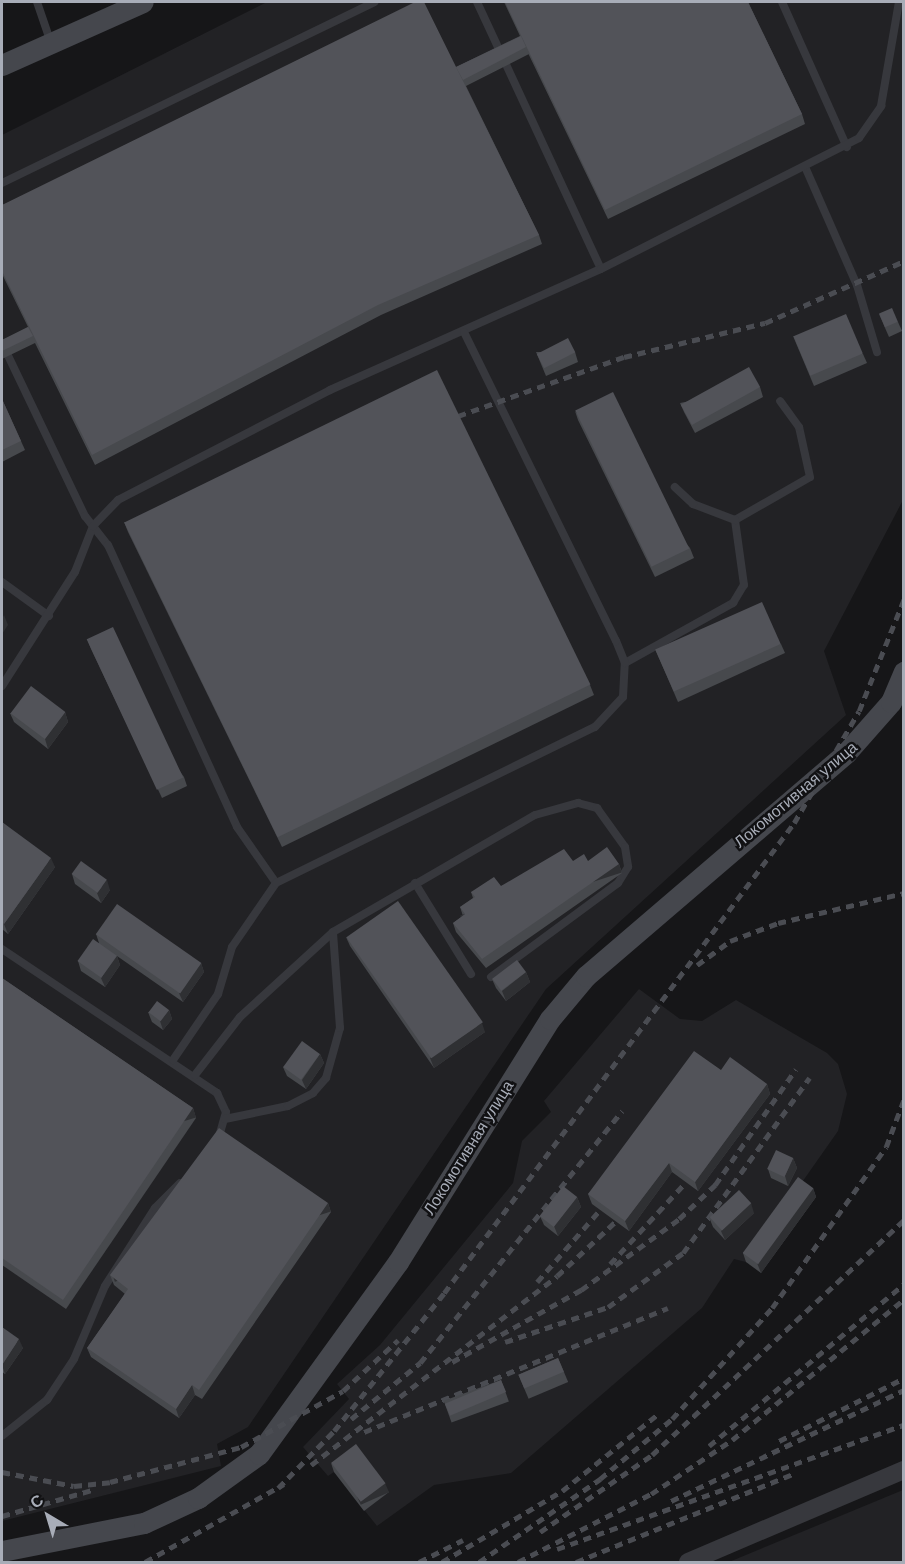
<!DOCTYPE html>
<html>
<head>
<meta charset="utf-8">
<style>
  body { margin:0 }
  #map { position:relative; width:905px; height:1564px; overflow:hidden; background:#161618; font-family:Arial,sans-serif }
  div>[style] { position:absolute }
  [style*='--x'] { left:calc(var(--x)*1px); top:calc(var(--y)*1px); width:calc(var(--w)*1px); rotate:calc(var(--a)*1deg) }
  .built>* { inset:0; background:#222225 }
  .service>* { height:8px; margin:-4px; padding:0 4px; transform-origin:4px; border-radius:4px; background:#37383d }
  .tertiary>* { height:18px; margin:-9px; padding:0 9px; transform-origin:9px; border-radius:9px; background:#37383d }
  .secondary>* { height:21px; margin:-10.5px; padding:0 10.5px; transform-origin:10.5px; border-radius:10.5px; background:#45474d }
  .rail>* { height:4.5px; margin-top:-2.25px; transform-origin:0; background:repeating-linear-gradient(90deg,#4a4c52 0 8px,transparent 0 14px) }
  .wall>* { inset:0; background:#47494d; transform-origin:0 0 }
  .shaded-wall>* { inset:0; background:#2f3033; transform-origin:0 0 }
  .building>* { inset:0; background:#525359; transform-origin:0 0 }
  span { translate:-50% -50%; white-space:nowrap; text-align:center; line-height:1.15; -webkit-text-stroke:5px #111113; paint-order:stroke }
  .street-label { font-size:16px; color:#a8adb8 }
  .frame { position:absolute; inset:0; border:3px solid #a8adb8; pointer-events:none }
  .north { position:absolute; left:18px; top:1486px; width:60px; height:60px; -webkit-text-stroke:4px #111113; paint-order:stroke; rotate:322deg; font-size:16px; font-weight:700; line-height:24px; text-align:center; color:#a8adb8 }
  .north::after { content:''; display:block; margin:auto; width:21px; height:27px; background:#a8adb8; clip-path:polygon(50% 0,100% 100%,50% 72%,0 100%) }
</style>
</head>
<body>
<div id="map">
  <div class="built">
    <i style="clip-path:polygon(267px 2px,903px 2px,903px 500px,824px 651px,846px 715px,546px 989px,248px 1427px,217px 1444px,221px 1466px,2px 1521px,2px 135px)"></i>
    <i style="clip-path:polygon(639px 989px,680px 1019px,702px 1021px,736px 1000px,827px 1053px,838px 1064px,847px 1094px,838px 1131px,746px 1262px,734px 1259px,702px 1308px,511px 1473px,434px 1485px,377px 1526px,334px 1472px,328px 1476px,303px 1447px,349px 1399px,337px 1384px,380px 1345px,513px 1183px,522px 1141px,551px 1112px,544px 1101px)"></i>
    <i style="clip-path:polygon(903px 1490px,903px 1562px,729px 1562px)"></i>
  </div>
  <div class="service">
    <i style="--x:37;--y:2;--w:43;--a:71.1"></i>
    <i style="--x:477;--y:2;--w:294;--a:65.1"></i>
    <i style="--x:782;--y:2;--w:159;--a:65.9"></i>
    <i style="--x:806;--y:169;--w:127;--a:66.3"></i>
    <i style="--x:857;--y:285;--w:70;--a:73.4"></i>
    <i style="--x:2;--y:183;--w:414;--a:-25.9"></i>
    <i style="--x:2;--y:343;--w:192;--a:64.4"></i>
    <i style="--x:85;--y:516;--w:37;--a:52"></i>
    <i style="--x:108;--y:545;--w:310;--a:65.4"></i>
    <i style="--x:237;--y:827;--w:68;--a:55.1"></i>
    <i style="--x:735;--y:520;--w:86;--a:-29.8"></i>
    <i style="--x:810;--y:477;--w:51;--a:-102.4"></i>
    <i style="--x:799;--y:427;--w:32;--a:-126"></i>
    <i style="--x:2;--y:582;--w:58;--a:35.9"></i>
    <i style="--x:625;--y:663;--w:124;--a:-29.1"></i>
    <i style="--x:733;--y:603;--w:21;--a:-59"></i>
    <i style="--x:744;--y:585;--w:66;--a:-97.9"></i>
    <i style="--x:735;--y:520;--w:45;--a:-159.1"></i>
    <i style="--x:693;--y:504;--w:25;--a:-137"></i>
    <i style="--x:2;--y:686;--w:135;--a:-57.4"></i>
    <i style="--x:75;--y:572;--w:49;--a:-68.6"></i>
    <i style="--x:93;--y:526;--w:36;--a:-46"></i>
    <i style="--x:118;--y:500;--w:239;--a:-27.4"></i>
    <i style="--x:330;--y:390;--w:297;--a:-24.1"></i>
    <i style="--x:601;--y:269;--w:289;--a:-26.9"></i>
    <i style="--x:859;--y:138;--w:39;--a:-55"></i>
    <i style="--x:881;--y:106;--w:106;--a:-80.2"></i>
    <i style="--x:415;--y:883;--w:107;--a:58.4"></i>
    <i style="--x:2;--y:949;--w:259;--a:33.8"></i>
    <i style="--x:217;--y:1093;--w:21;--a:65"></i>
    <i style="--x:226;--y:1112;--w:29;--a:106"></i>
    <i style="--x:173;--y:1060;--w:80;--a:-55.7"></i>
    <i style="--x:218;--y:994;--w:49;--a:-73.4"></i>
    <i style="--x:232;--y:947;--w:78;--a:-55.5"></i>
    <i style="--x:276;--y:883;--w:355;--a:-26.1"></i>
    <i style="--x:595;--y:727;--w:41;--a:-47"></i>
    <i style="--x:623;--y:697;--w:34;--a:-87"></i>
    <i style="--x:625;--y:663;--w:24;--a:-112"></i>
    <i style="--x:616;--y:641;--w:344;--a:-116.2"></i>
    <i style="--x:195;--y:1075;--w:73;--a:-52.2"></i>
    <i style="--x:240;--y:1017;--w:126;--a:-42.4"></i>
    <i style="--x:333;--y:932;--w:233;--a:-30.1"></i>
    <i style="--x:535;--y:815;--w:45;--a:-15.6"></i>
    <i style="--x:578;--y:803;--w:20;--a:15"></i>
    <i style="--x:597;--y:808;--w:48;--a:54.3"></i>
    <i style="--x:625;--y:847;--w:20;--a:81"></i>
    <i style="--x:628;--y:867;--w:19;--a:122"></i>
    <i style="--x:618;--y:883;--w:158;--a:143.5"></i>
    <i style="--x:225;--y:1119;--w:64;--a:-11.7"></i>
    <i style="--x:288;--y:1106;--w:28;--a:-27"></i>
    <i style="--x:313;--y:1093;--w:20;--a:-49"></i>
    <i style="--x:326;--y:1078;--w:52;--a:-74.4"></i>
    <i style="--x:340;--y:1028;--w:96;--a:-94.2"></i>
    <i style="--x:2;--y:1436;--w:58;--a:-38.7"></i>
    <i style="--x:47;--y:1400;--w:49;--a:-56.6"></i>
    <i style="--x:74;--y:1359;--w:79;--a:-67"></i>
    <i style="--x:105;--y:1286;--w:93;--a:-57.3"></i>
    <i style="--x:155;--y:1208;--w:35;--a:-45"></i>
  </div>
  <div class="tertiary">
    <i style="--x:688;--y:1562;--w:235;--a:-23.1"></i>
  </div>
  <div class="secondary">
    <i style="--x:2;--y:65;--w:154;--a:-24.1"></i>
    <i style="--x:2;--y:1551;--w:145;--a:-11.2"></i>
    <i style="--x:144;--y:1523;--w:60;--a:-24.8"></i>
    <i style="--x:198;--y:1498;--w:75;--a:-35.8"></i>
    <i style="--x:259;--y:1454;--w:237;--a:-54.1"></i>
    <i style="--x:398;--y:1262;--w:287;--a:-58"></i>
    <i style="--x:550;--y:1019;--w:56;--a:-50.1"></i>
    <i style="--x:586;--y:976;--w:343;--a:-40.6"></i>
    <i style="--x:846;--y:753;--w:68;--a:-48.6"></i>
    <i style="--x:891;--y:702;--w:33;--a:-67"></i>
  </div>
  <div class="rail">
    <i style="--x:458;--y:416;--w:176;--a:-19.6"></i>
    <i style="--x:624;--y:357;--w:145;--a:-13.6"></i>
    <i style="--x:765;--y:323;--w:152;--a:-24"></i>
    <i style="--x:697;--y:965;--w:41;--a:-36"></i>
    <i style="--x:730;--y:941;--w:51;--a:-20.6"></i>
    <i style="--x:778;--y:923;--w:130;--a:-13.4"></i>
    <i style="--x:610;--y:1264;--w:109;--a:-47.2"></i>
    <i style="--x:537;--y:1282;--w:94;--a:-48.9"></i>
    <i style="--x:505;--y:1342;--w:109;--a:-18.8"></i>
    <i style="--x:608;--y:1307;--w:92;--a:-35.8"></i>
    <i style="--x:683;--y:1253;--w:216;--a:-54.2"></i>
    <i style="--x:452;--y:1362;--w:148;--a:-29.2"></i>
    <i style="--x:581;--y:1290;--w:121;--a:-35.9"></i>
    <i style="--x:679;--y:1219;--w:50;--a:-43.4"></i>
    <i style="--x:715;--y:1185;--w:141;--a:-55.1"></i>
    <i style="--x:351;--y:1419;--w:89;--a:-39.1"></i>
    <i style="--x:420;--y:1363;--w:323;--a:-51.3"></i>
    <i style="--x:364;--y:1432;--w:328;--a:-22.2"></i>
    <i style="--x:779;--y:1441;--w:140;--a:-26.7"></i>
    <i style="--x:709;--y:1446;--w:254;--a:-39.7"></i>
    <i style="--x:311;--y:1465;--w:310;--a:-37.5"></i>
    <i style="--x:557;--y:1276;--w:79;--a:-43"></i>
    <i style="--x:2;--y:1472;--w:73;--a:11"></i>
    <i style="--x:74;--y:1486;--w:36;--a:-6"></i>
    <i style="--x:110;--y:1482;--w:136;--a:-15"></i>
    <i style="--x:241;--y:1447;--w:116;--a:-28.8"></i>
    <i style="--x:343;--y:1391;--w:75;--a:-42.8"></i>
    <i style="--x:278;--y:1488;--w:80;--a:-45.5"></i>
    <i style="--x:334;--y:1431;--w:176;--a:-51.4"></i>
    <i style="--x:444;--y:1293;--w:586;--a:-53.33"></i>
    <i style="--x:794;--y:823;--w:129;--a:-59.9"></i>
    <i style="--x:859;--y:711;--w:121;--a:-68.1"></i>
    <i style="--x:671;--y:1501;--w:258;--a:-25.5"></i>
    <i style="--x:2;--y:1516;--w:94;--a:-16.1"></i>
    <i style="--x:540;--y:1532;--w:136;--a:-34.5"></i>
    <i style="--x:652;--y:1455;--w:345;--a:-43"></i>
    <i style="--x:557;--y:1549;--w:368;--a:-19.7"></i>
    <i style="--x:145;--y:1562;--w:159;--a:-29.3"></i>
    <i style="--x:419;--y:1562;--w:49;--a:-26.6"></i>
    <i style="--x:442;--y:1562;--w:139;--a:-30.6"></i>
    <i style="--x:562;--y:1491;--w:122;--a:-38.7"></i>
    <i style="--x:479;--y:1562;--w:147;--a:-34.4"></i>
    <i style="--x:600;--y:1479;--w:94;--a:-39.8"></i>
    <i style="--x:672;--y:1419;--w:149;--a:-48"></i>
    <i style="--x:772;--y:1308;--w:197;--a:-54.7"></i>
    <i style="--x:886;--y:1147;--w:51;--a:-69.4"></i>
    <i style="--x:518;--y:1562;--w:149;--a:-27.1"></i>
    <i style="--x:651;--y:1494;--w:97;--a:-33.7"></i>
    <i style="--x:732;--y:1440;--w:222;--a:-39.3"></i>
    <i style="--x:576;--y:1562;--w:234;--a:-22.1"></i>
  </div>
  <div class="wall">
    <i style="clip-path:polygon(504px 2px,748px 2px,802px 114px,805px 124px,608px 219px,528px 53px,529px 54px,466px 86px,539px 235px,542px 244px,381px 315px,95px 465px,35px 343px,2px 359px,2px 340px,28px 327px,2px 274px,2px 205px,456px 67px,520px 36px)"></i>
    <i style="clip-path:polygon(879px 314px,898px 322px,902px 331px,889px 337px)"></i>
    <i style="clip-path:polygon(793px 336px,863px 354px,867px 363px,814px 386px)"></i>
    <i style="clip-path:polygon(536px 352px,575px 352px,578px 362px,546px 376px)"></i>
    <i style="clip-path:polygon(760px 387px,763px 397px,695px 433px,684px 412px,680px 403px)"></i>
    <i style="clip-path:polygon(2px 399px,21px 441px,25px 450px,2px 462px)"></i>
    <i style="clip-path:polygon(575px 411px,690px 548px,694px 558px,655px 577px,578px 420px)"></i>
    <i style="clip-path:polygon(124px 522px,590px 685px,594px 695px,282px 847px,128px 532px)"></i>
    <i style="clip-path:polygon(87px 639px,184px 777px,187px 786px,162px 798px,91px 649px)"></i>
    <i style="clip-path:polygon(781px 644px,785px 653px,678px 702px,656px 651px)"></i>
    <i style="clip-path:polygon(65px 712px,68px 722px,48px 749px,14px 722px,10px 713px)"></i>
    <i style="clip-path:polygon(2px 822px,55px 867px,8px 934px,2px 929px)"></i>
    <i style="clip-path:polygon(573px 861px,588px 861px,619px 864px,622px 873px,486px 968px,456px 932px,453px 923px,463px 916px,460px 907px,473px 898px,471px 892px,501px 886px)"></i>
    <i style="clip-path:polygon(72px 874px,110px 890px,101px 903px,75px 884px)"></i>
    <i style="clip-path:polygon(96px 934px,201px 963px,204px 972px,183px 1002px,117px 956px,120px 965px,105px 987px,81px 971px,78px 961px,99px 943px)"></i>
    <i style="clip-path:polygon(346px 937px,485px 1032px,434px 1068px,350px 946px)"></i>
    <i style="clip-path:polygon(526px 972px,530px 982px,506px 1001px,496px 988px,492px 979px)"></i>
    <i style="clip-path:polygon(2px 978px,193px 1108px,196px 1118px,66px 1309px,2px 1265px)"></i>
    <i style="clip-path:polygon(169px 1010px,172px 1019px,163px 1030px,152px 1022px,148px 1012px)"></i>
    <i style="clip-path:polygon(320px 1054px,324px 1063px,306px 1089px,287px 1076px,283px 1067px)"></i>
    <i style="clip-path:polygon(721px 1070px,767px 1084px,770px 1094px,698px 1191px,672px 1172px,629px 1231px,592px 1204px,588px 1194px)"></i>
    <i style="clip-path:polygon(793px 1158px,797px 1168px,788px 1186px,771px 1178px,768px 1169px)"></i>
    <i style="clip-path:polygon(813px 1188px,816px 1197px,761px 1273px,746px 1262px,743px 1253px)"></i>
    <i style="clip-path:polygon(577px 1197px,581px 1207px,558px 1236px,544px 1225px,540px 1216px)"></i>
    <i style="clip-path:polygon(328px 1203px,331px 1212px,202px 1399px,195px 1395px,179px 1418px,91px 1357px,87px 1348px,125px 1294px,114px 1285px,110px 1275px)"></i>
    <i style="clip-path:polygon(754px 1213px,725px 1240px,713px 1227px,709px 1217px)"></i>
    <i style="clip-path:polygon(2px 1327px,23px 1348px,5px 1374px,2px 1372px)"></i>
    <i style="left:558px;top:1358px;width:26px;height:43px;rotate:67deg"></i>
    <i style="left:501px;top:1380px;width:23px;height:61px;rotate:70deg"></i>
    <i style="clip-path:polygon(331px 1463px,389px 1492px,364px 1511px,334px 1472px)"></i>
  </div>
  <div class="shaded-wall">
    <i style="clip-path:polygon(4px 615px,8px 625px,2px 634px,2px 619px)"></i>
    <i style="clip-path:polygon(65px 712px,68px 722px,48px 749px,45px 739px)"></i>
    <i style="clip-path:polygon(51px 858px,55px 867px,8px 934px,4px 924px)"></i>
    <i style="left:619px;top:864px;width:9px;height:167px;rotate:72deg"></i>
    <i style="clip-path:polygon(107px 880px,110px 890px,101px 903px,97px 893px)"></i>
    <i style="clip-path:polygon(117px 956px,120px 965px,105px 987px,101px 978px)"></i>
    <i style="clip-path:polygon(201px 963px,204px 972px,183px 1002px,179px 993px)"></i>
    <i style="clip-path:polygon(526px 972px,530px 982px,506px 1001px,502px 991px)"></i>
    <i style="clip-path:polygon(169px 1010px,172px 1019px,163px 1030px,160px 1021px)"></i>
    <i style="clip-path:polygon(482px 1023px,485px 1032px,434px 1068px,430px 1058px)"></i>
    <i style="clip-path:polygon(320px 1054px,324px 1063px,306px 1089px,302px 1080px)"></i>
    <i style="clip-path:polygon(767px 1084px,770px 1094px,698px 1191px,695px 1182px)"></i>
    <i style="left:193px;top:1108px;width:10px;height:232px;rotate:73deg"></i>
    <i style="clip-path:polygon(793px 1158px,797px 1168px,788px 1186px,785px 1176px)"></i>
    <i style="clip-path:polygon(669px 1163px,672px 1172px,629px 1231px,625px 1221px)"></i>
    <i style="clip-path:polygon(813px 1188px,816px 1197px,761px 1273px,757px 1263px)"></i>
    <i style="clip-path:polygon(577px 1197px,581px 1207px,558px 1236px,554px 1226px)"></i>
    <i style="left:328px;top:1203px;width:9px;height:227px;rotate:72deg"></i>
    <i style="clip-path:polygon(751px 1203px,754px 1213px,725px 1240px,721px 1231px)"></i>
    <i style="clip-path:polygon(19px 1339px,23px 1348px,5px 1374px,2px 1365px)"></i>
    <i style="clip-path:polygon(192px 1385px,195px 1395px,179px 1418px,176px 1409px)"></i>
    <i style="left:385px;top:1483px;width:10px;height:31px;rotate:66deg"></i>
  </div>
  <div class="building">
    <i style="clip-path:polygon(415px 2px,424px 2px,539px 235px,378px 305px,92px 455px,2px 271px,2px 205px)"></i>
    <i style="clip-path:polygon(505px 2px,748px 2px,802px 114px,605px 210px)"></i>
    <i style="clip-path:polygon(521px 36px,526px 47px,463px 80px,456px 67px)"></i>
    <i style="left:892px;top:308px;width:15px;height:14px;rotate:67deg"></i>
    <i style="left:846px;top:314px;width:43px;height:57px;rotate:67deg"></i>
    <i style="clip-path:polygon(28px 327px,33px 336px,2px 351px,2px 340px)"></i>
    <i style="left:568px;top:338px;width:16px;height:35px;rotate:63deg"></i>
    <i style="left:749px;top:367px;width:23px;height:78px;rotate:61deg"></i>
    <i style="left:437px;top:370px;width:350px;height:348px;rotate:64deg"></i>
    <i style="left:613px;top:392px;width:174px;height:42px;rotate:64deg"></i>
    <i style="clip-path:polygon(2px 399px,21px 441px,2px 450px)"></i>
    <i style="left:762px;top:602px;width:46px;height:117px;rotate:66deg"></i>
    <i style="left:113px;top:627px;width:166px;height:29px;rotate:65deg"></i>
    <i style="left:31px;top:686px;width:43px;height:34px;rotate:37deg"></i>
    <i style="clip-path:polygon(2px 822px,51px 858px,4px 924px,2px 922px)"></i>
    <i style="clip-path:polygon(607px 847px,619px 864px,482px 959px,453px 923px,465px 914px,460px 907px,475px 897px,471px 892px,494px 877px,501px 886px,564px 849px,573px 861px,584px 854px,588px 861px)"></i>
    <i style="left:81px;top:861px;width:32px;height:16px;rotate:36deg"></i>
    <i style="left:398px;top:901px;width:148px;height:63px;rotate:55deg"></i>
    <i style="left:117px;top:904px;width:103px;height:37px;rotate:35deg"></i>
    <i style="left:93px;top:939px;width:29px;height:27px;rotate:35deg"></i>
    <i style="left:517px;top:960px;width:15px;height:31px;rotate:53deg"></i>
    <i style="clip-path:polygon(2px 978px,193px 1108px,63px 1300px,2px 1258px)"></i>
    <i style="left:157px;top:1001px;width:15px;height:14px;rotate:37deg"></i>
    <i style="left:302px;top:1041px;width:22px;height:32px;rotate:36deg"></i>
    <i style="clip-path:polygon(694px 1051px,721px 1070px,730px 1057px,767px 1084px,695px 1182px,669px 1163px,625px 1221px,588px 1194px)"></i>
    <i style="clip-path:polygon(219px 1128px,328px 1203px,199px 1390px,192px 1385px,176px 1409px,87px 1348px,128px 1289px,110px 1275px)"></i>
    <i style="left:776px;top:1150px;width:19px;height:21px;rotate:25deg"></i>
    <i style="left:798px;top:1177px;width:19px;height:94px;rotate:36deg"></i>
    <i style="left:563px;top:1186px;width:18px;height:38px;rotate:38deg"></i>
    <i style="left:739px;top:1190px;width:18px;height:40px;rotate:47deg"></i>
    <i style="clip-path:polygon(2px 1327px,19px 1339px,2px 1365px)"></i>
    <i style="left:558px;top:1358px;width:15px;height:43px;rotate:67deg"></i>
    <i style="left:501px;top:1380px;width:13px;height:61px;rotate:67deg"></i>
    <i style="left:356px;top:1444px;width:49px;height:31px;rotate:53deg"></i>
  </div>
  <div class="street-label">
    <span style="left:796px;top:795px;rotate:-40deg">Локомотивная улица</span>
    <span style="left:469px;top:1148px;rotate:-58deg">Локомотивная улица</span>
  </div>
  <div class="frame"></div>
  <div class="north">С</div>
</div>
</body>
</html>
